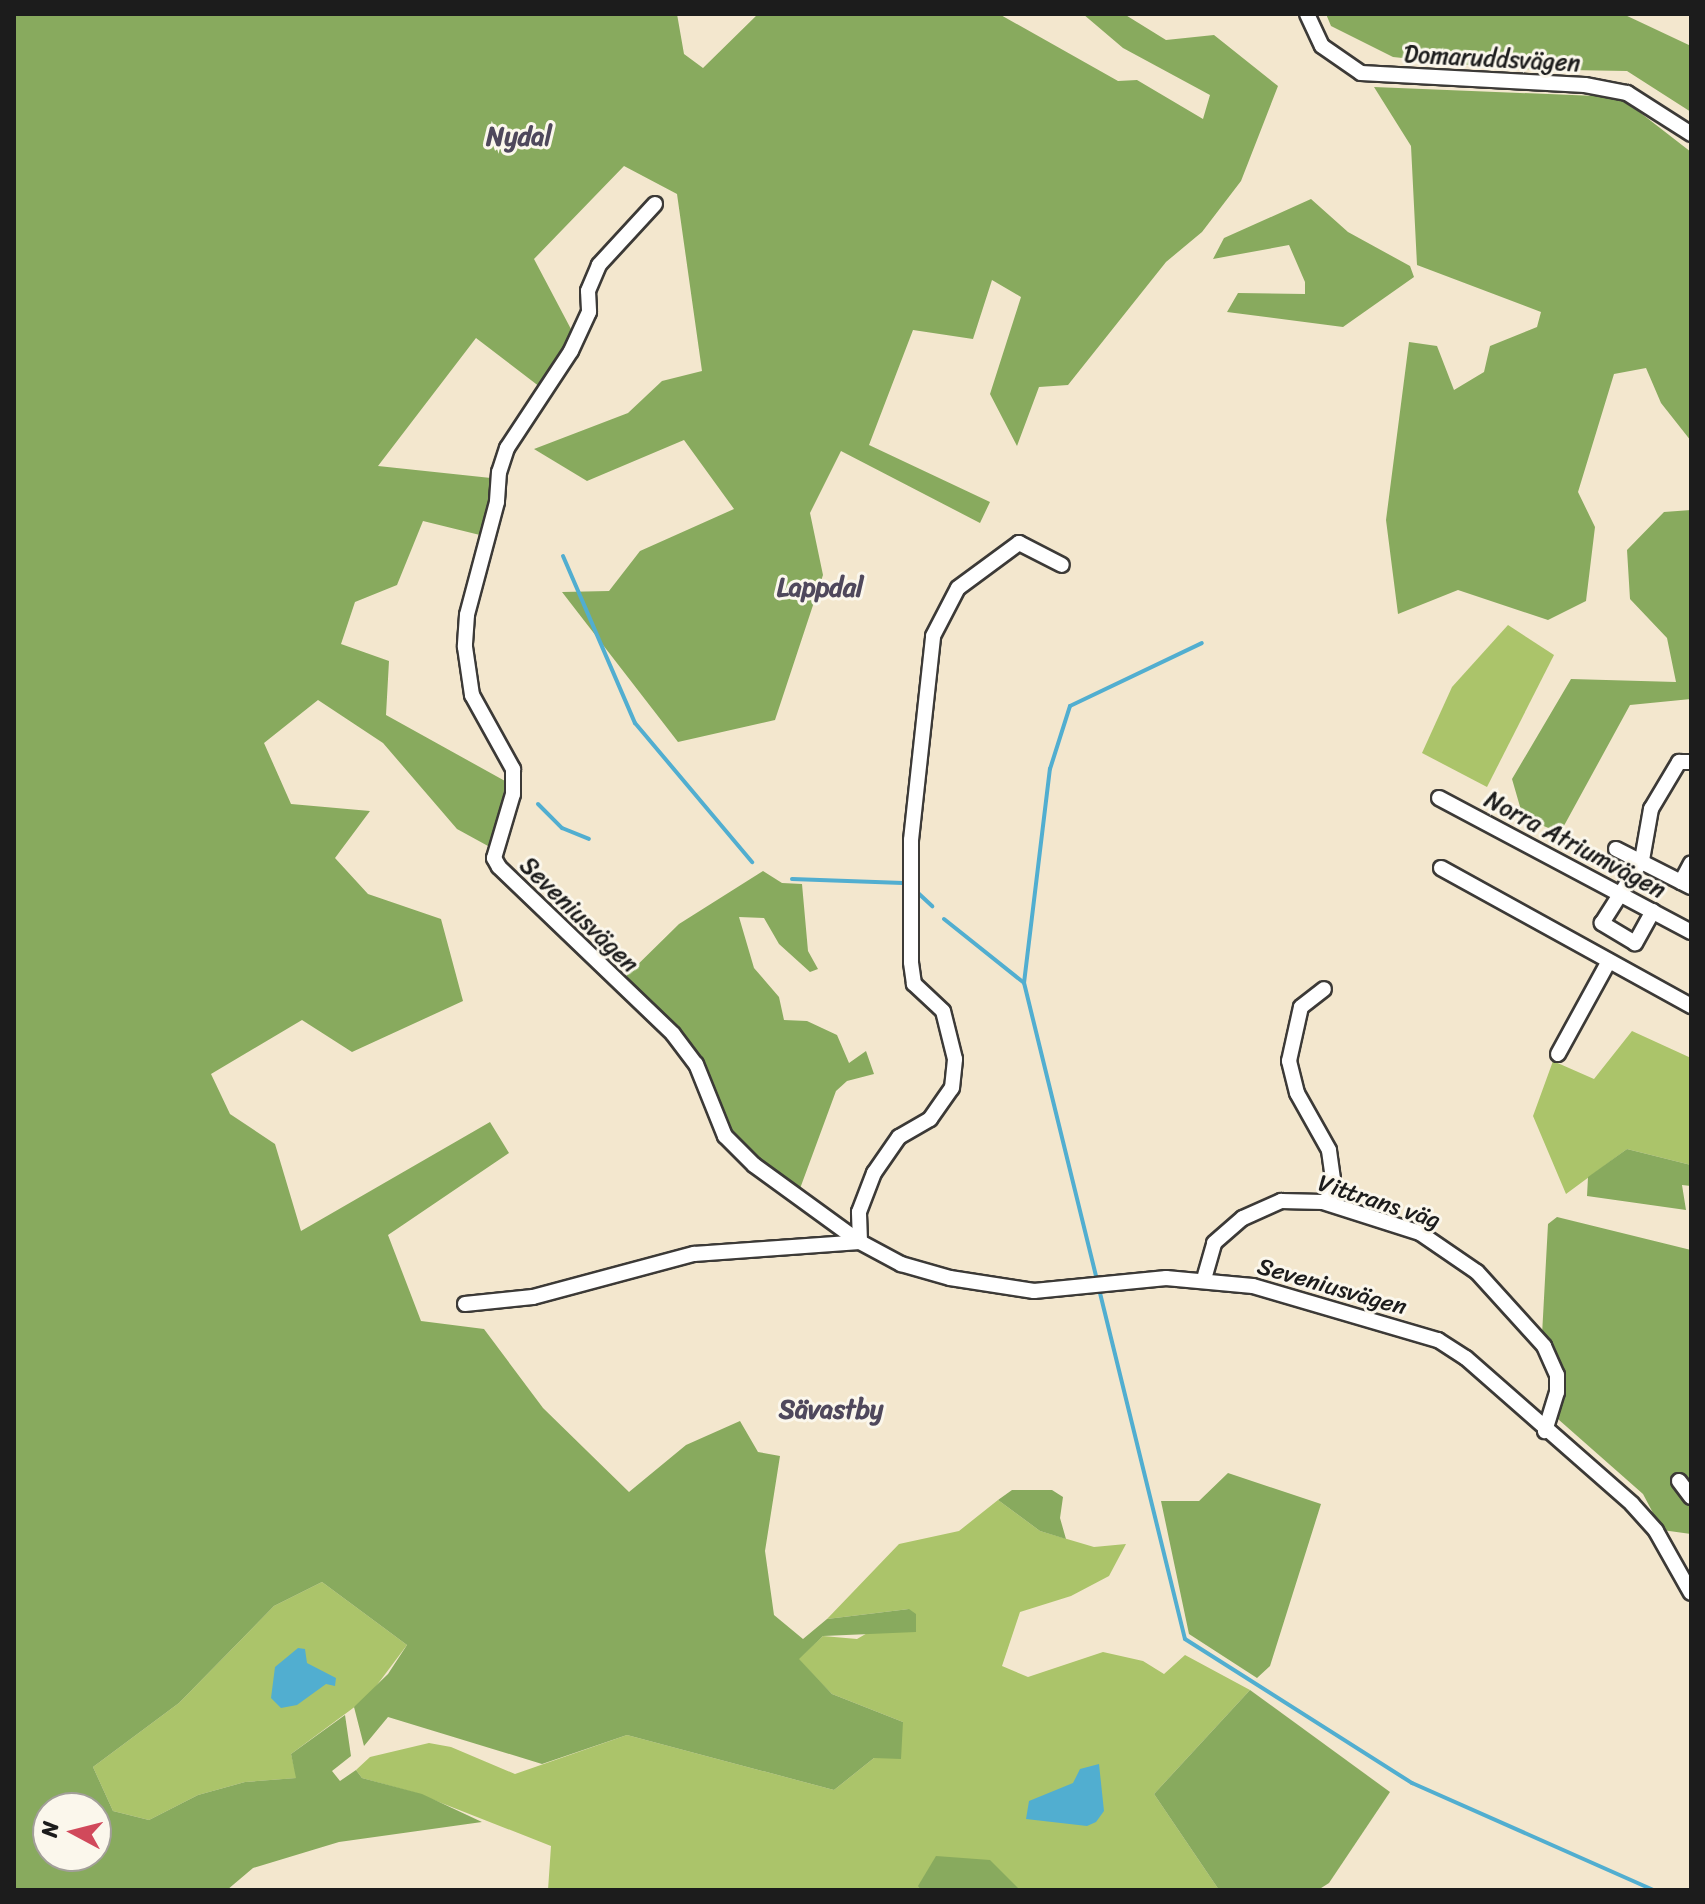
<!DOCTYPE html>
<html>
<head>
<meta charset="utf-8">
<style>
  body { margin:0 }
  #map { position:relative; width:1705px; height:1904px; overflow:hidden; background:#f3e7ce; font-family:Sriracha,sans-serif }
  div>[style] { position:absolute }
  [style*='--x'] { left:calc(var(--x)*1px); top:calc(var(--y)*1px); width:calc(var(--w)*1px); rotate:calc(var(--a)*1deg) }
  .green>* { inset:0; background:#abc46a }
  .forest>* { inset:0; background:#88aa5e }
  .water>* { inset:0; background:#51aed0 }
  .stream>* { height:4px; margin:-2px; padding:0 2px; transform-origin:2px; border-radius:2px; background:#51aed0 }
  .roads { filter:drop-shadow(2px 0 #3c3a37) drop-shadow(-2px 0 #3c3a37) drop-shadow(0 2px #3c3a37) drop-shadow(0 -2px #3c3a37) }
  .minor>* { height:14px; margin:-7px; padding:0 7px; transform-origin:7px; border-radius:7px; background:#fff }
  span { translate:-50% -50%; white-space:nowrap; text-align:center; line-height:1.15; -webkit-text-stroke:6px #fbf7ec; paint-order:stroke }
  .street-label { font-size:24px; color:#1c1c1c }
  .neighbourhood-label { font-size:26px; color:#4f485c; font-weight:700 }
  .frame { position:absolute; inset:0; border:16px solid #1c1c1c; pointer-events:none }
  .north { position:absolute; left:32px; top:1792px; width:80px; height:80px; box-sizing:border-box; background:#fbf7ec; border:2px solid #a29f99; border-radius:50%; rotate:277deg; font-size:22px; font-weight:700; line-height:32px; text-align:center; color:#1c1c1c }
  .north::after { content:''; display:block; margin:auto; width:28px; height:36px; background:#d1495b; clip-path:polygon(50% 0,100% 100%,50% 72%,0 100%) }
</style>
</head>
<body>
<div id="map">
  <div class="green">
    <i style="clip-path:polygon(1508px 625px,1554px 655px,1487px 787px,1422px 753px,1452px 687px)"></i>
    <i style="clip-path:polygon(1632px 1031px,1691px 1058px,1691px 1165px,1627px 1149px,1566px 1194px,1533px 1116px,1553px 1061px,1594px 1079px)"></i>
    <i style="clip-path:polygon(998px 1500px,1040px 1531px,1094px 1547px,1126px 1544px,1109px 1576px,1071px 1596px,1020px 1612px,1002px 1666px,1028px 1677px,1103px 1652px,1143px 1661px,1164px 1674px,1185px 1655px,1250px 1690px,1154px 1794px,1219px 1890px,548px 1890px,551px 1846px,416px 1793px,362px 1778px,356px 1770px,370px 1757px,429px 1743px,451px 1747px,515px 1774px,627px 1735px,834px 1790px,874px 1758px,903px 1722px,832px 1694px,798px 1659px,823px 1636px,857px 1639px,909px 1609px,827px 1619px,899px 1544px,959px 1531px)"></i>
    <i style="clip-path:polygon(322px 1582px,407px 1645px,368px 1697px,291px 1754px,297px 1778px,245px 1782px,198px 1795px,149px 1820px,113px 1811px,93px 1767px,179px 1703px,274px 1606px)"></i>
  </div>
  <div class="forest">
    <i style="clip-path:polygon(evenodd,14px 14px,677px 14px,684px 54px,703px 68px,758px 14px,999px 14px,1118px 81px,1137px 80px,1203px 119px,1210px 95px,1123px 48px,1083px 14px,1124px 14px,1166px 40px,1214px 35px,1278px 86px,1241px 181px,1202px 232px,1166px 262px,1068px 385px,1039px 387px,1017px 446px,990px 394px,1021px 297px,992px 280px,973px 339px,913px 330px,869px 445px,990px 502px,980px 523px,841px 451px,810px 513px,823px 575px,775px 720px,678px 742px,562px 592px,609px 591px,640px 551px,734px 509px,684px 440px,587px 481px,534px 449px,628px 413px,662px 381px,702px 371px,677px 194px,624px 166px,534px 259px,572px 331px,540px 387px,476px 338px,378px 466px,491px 478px,484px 536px,423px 521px,397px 585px,355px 602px,341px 644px,389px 661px,386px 715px,505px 781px,502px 810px,488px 846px,457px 829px,383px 743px,318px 700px,264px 743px,291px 804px,370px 811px,335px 858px,368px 894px,441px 919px,463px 1001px,352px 1052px,302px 1020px,211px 1074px,230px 1114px,275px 1144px,301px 1231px,490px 1122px,509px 1153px,388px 1235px,421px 1321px,484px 1329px,543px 1408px,629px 1492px,686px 1445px,740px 1421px,758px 1452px,780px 1456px,765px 1551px,774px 1615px,803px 1639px,827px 1619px,909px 1609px,916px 1614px,916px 1632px,823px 1636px,799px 1659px,832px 1694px,903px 1722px,901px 1759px,874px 1758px,834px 1790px,627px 1735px,542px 1764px,388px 1717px,364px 1746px,354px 1707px,388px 1674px,407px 1645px,322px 1582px,274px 1606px,179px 1703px,93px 1767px,113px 1811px,149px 1820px,198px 1795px,245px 1782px,296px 1778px,291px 1754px,345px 1715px,351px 1756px,332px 1771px,340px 1781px,356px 1770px,362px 1778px,422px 1794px,482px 1822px,339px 1842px,253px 1868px,227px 1890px,14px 1890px,14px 14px,48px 1808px,96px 1808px,96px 1856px,48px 1856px,48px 1808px)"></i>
    <i style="clip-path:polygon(1326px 14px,1623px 14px,1691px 46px,1691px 112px,1627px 71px,1507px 69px,1393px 57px,1331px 26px)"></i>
    <i style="clip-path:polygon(1374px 87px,1620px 97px,1691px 152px,1691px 441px,1661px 403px,1646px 368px,1614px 374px,1578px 492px,1595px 527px,1586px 601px,1548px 620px,1458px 590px,1398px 614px,1386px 520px,1409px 342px,1437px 346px,1454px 390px,1484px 372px,1490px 346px,1537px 327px,1541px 312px,1417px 265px,1411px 146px)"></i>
    <i style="clip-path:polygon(1311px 199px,1348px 232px,1410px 266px,1414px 277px,1343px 327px,1227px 312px,1238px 293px,1305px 294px,1305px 282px,1289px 245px,1213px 259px,1224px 238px)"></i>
    <i style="clip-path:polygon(1691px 510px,1691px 699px,1630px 705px,1560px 833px,1523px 817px,1512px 779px,1571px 679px,1676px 682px,1667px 638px,1630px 599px,1627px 550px,1664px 512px)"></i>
    <i style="clip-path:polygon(763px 871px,782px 883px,802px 884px,808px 951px,818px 969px,810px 972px,779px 944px,764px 918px,739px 917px,754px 968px,779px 997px,784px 1020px,807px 1021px,837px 1035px,849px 1063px,866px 1051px,874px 1074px,847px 1081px,836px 1091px,798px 1194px,740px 1148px,717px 1112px,694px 1046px,621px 981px,679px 924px)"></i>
    <i style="clip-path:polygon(1627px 1149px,1691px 1165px,1691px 1186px,1682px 1185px,1686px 1210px,1587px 1196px,1588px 1177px)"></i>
    <i style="clip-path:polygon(1557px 1217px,1691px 1250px,1691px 1534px,1662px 1530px,1643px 1494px,1550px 1412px,1552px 1383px,1542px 1335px,1548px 1224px)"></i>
    <i style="clip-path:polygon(1228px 1473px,1321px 1504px,1270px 1666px,1257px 1678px,1189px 1634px,1161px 1501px,1199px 1501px)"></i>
    <i style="clip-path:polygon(1012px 1490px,1052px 1490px,1063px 1497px,1060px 1518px,1066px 1539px,1040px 1531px,998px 1500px)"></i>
    <i style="clip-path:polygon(1250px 1690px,1390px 1792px,1329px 1883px,1318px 1890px,1219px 1890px,1154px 1794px)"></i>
    <i style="clip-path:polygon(936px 1856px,990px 1860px,1020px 1890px,921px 1890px,918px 1886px)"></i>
  </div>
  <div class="water">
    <i style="clip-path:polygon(298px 1648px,305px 1649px,307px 1663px,336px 1678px,335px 1686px,326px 1684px,297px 1705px,281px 1708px,271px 1698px,275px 1667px)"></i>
    <i style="clip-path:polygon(1099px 1764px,1104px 1811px,1096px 1822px,1087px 1826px,1026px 1819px,1029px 1801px,1073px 1783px,1080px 1769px)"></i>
  </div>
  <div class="stream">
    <i style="--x:563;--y:556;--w:182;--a:66.7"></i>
    <i style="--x:635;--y:723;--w:182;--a:49.9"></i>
    <i style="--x:538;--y:804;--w:34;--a:45"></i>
    <i style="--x:562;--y:828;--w:29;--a:22"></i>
    <i style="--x:792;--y:879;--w:111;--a:2.1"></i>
    <i style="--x:917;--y:892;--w:21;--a:43"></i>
    <i style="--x:944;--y:919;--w:101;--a:38.6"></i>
    <i style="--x:1097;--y:1280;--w:306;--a:-103.8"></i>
    <i style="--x:1024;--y:983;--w:216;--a:-83.1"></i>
    <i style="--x:1050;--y:769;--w:66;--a:-72.4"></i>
    <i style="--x:1070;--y:706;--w:146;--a:-25.5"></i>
    <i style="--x:1099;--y:1289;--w:360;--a:76.2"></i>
    <i style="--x:1185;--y:1639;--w:269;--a:32.4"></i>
    <i style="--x:1412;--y:1783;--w:264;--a:23.9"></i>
  </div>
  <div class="roads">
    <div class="minor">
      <i style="--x:1307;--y:14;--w:35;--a:65"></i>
      <i style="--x:1322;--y:46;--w:47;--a:34.7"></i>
      <i style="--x:1361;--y:73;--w:224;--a:3.1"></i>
      <i style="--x:1585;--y:85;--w:43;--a:10.8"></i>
      <i style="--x:1627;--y:93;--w:76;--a:32.6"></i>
      <i style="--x:655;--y:204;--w:83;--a:132.6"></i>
      <i style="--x:599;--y:265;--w:28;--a:113"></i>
      <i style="--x:588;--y:291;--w:21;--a:87"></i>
      <i style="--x:589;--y:312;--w:43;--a:114.8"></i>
      <i style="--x:571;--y:351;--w:116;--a:123.4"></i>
      <i style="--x:507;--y:448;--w:25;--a:108"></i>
      <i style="--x:499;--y:472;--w:30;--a:94"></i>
      <i style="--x:497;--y:502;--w:117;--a:104.9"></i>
      <i style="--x:467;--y:615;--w:32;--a:94"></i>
      <i style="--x:465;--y:647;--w:49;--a:81.7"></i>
      <i style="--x:472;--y:695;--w:85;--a:61"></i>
      <i style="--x:513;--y:769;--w:25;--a:90"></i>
      <i style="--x:513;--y:794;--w:67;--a:106.5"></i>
      <i style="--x:494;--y:858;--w:10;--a:61"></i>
      <i style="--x:499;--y:867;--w:241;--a:43.8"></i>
      <i style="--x:673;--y:1034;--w:38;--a:53"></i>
      <i style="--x:696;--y:1064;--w:78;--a:68.1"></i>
      <i style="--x:725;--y:1136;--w:41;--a:45"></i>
      <i style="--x:754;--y:1165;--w:131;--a:36"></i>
      <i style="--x:860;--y:1242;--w:47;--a:28.2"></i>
      <i style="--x:901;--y:1264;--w:51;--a:15.9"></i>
      <i style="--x:950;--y:1278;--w:85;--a:8.8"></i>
      <i style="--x:1034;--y:1291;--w:133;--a:-5.6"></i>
      <i style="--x:1166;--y:1278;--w:87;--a:5.3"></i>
      <i style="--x:1253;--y:1286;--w:193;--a:16.3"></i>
      <i style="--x:1438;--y:1340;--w:33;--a:33"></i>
      <i style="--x:1466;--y:1358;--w:221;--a:41.3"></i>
      <i style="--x:1632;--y:1504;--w:36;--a:48"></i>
      <i style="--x:1656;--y:1531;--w:71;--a:60.6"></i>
      <i style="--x:1439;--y:798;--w:285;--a:28"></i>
      <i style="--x:1616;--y:849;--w:84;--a:26.9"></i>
      <i style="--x:1441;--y:868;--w:286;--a:28.9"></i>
      <i style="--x:1681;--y:882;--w:21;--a:-62"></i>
      <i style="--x:1653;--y:911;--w:37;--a:119"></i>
      <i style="--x:1635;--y:943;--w:39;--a:-149"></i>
      <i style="--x:1602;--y:923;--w:75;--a:-57.6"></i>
      <i style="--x:1642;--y:860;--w:52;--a:-80"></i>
      <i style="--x:1651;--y:809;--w:55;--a:-59.2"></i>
      <i style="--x:1679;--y:762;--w:12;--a:0"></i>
      <i style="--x:1558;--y:1054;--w:106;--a:-61.3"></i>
      <i style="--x:1323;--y:1202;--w:10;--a:-37"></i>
      <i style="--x:1331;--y:1196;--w:17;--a:-83"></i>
      <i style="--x:1333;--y:1179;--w:29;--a:-98"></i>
      <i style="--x:1329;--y:1150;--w:65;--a:-119.3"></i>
      <i style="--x:1297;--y:1093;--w:33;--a:-104"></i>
      <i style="--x:1289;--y:1061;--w:55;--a:-77.5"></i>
      <i style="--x:1301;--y:1007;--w:29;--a:-38"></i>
      <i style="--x:1204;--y:1279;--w:37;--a:-74"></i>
      <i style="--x:1214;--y:1243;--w:38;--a:-41"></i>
      <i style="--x:1243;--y:1218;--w:42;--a:-24.1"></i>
      <i style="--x:1281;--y:1201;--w:42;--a:1.4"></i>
      <i style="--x:1323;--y:1202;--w:102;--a:17.7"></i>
      <i style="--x:1420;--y:1233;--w:69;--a:34.4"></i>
      <i style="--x:1477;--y:1272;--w:100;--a:47.8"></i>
      <i style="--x:1544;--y:1346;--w:32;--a:66"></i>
      <i style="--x:1557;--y:1375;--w:17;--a:90"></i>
      <i style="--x:1557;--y:1392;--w:41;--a:107.1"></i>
      <i style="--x:465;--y:1304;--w:68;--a:-5.9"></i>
      <i style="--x:533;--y:1297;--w:167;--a:-15"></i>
      <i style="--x:694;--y:1254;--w:166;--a:-4.1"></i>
      <i style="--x:860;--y:1242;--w:30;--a:-92"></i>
      <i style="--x:859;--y:1212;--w:42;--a:-69"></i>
      <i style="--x:874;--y:1173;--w:44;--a:-55.2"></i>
      <i style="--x:899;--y:1137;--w:36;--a:-30"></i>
      <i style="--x:930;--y:1119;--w:38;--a:-55"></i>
      <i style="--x:952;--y:1088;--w:29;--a:-84"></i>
      <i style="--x:955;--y:1059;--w:49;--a:-104"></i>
      <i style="--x:943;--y:1011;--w:40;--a:-137"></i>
      <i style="--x:914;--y:984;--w:22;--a:-98"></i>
      <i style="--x:911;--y:962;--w:122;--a:-90"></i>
      <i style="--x:911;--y:840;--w:205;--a:-83.8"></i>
      <i style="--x:933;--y:636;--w:54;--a:-62.5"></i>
      <i style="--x:958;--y:588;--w:76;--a:-36.4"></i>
      <i style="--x:1019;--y:543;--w:48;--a:27.1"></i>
      <i style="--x:1679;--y:1481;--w:20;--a:53"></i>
    </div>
  </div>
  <div class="street-label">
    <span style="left:1492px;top:59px;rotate:3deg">Domaruddsvägen</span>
    <span style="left:1575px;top:845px;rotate:28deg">Norra Atriumvägen</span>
    <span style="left:579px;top:915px;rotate:44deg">Seveniusvägen</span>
    <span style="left:1379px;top:1202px;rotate:18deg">Vittrans väg</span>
    <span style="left:1332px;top:1287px;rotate:16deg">Seveniusvägen</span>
  </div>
  <div class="neighbourhood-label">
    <span style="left:519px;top:137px">Nydal</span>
    <span style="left:820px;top:588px">Lappdal</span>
    <span style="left:831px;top:1410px">Sävastby</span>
  </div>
  <div class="frame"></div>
  <div class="north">N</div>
</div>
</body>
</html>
